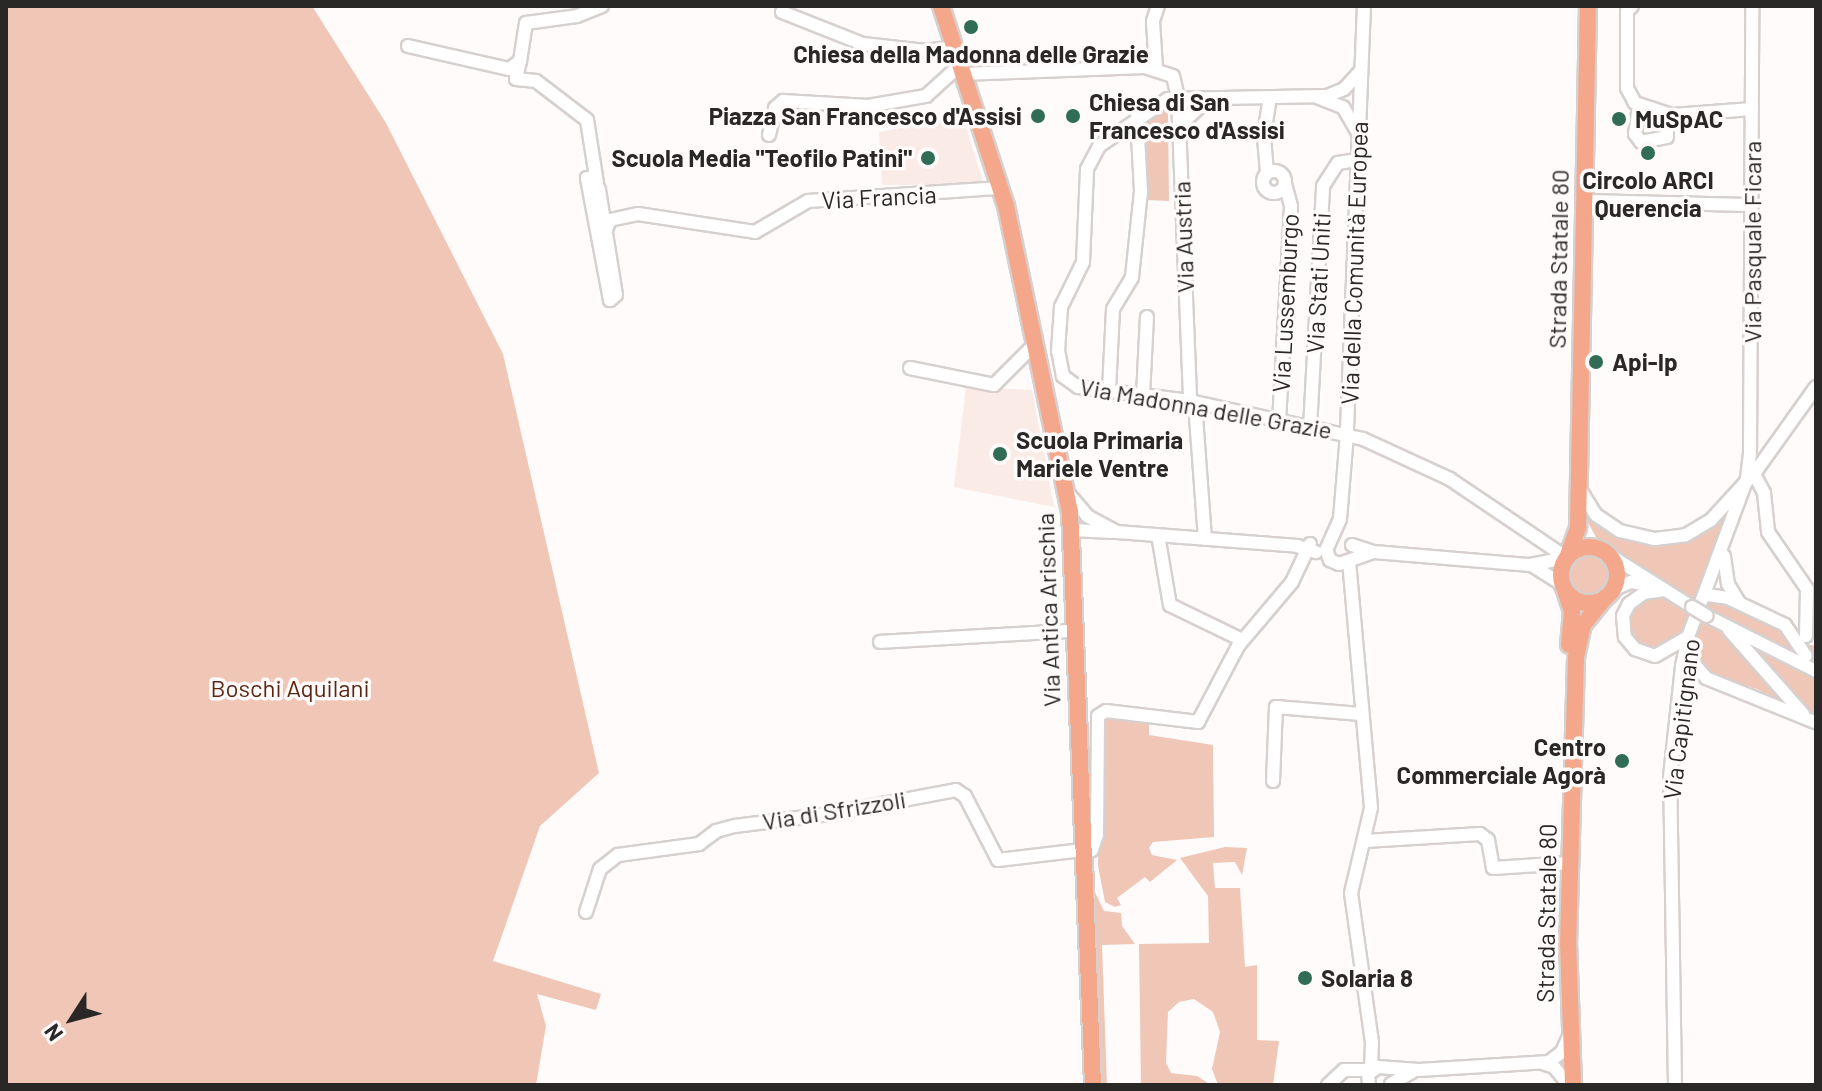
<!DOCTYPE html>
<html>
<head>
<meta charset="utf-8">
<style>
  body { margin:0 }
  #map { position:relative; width:1822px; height:1091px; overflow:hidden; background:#fefbfa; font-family:Barlow,sans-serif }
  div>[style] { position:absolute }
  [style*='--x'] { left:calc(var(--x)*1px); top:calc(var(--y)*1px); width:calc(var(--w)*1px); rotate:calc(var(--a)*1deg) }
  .built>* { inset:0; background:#faebe6 }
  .green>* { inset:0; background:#f0c6b7 }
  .round { border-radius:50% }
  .roads { filter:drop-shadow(2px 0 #d6d0ce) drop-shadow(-2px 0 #d6d0ce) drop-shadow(0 2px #d6d0ce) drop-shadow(0 -2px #d6d0ce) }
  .minor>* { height:12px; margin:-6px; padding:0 6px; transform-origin:6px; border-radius:6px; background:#fff }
  .minor>.ring { margin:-6px; padding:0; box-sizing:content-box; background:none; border:12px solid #fff; border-radius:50% }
  .major>* { height:16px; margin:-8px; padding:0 8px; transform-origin:8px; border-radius:8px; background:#f5a78b }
  .major>.ring { margin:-8px; padding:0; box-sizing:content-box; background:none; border:16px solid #f5a78b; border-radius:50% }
  .bridges { filter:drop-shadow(2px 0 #d6d0ce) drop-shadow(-2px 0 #d6d0ce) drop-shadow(0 2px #d6d0ce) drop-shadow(0 -2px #d6d0ce) }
  .minor-bridge>* { height:12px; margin:-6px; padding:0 6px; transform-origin:6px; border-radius:6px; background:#fff }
  .dots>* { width:22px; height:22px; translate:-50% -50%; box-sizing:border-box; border:4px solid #fefbfa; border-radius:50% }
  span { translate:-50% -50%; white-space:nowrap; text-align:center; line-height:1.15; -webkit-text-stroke:7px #fefbfa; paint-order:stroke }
  .poi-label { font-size:24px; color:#2a2827; font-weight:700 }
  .left { translate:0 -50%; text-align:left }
  .right { translate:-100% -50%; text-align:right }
  .street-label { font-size:24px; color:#2a2827 }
  .park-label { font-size:24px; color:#5b2714 }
  .frame { position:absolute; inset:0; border:8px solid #2a2827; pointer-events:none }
  .north { position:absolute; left:32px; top:979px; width:80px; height:80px; -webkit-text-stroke:6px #fefbfa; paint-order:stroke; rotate:234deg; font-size:22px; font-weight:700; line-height:32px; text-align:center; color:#2a2827 }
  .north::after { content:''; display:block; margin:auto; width:28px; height:36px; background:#2a2827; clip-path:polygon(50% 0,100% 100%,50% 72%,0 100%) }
</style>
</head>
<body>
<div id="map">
  <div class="built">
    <i style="clip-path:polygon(938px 121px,965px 124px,984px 185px,882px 185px,879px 132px)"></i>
    <i style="clip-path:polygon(966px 387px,1032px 390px,1054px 507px,954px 487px)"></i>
  </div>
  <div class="green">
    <i style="clip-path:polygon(6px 6px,312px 6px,386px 123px,503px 354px,599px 773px,540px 826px,493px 961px,601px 994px,596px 1010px,537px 994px,546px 1026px,536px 1085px,6px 1085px)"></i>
    <i style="clip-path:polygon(1161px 102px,1168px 109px,1169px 201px,1146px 200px,1144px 115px)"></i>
    <i style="clip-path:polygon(1730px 505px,1698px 602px,1623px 558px,1596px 537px,1586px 519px,1586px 509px,1601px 526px,1669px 542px)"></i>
    <i class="round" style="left:1567px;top:554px;width:44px;height:44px"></i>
    <i style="clip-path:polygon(1657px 594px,1692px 613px,1680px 638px,1657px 651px,1641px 649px,1627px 634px,1632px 605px)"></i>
    <i style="clip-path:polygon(1710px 598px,1781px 629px,1810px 651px,1806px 644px,1816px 646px,1816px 663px,1733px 624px,1705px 606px)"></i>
    <i style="clip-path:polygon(1700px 618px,1728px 635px,1795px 710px,1757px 689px,1706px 674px,1691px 655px,1690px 639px)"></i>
    <i style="clip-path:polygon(1746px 644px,1816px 677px,1816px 718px,1805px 711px)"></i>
    <i style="clip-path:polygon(1102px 718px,1149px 723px,1149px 735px,1213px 745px,1214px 837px,1153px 842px,1149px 848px,1152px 855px,1177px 860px,1150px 882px,1145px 877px,1117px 898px,1121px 905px,1115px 907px,1105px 902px,1098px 866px)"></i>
    <i style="clip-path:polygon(1225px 847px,1247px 848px,1242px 875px,1235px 862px,1213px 863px,1215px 888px,1240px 888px,1245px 967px,1257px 965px,1257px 1040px,1279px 1041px,1273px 1085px,1218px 1085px,1212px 1069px,1220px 1032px,1213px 1012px,1194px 999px,1179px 1002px,1168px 1012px,1166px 1063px,1171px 1073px,1197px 1076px,1211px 1085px,1141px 1085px,1139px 944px,1209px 943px,1208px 896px,1180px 858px)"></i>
    <i style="clip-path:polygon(1094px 890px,1104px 911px,1121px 913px,1122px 926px,1135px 944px,1102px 945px,1107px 1085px,1099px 1083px,1090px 891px)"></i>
  </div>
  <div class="roads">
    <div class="minor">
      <i style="--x:1364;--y:6;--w:428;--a:92.3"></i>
      <i style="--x:1347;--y:434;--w:85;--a:94.7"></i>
      <i style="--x:1340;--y:519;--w:34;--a:114"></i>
      <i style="--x:1326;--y:550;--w:11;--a:68"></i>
      <i style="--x:1330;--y:560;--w:10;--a:24"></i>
      <i style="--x:1339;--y:564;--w:34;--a:-19"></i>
      <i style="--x:1632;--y:6;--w:7;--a:135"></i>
      <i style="--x:1627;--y:11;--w:77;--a:90"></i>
      <i style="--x:1627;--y:88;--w:17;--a:62"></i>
      <i style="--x:1635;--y:103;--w:40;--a:18"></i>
      <i style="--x:1673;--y:115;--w:79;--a:-4.3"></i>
      <i style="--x:782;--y:12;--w:87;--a:21.6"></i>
      <i style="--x:863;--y:44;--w:63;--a:6.3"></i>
      <i style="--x:926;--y:51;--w:27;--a:-8"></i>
      <i style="--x:408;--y:46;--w:104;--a:12.8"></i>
      <i style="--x:509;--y:69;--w:14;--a:-36"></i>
      <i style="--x:520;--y:61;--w:38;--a:-81"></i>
      <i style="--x:526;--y:23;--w:51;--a:-7.8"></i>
      <i style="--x:577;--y:16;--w:27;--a:-22"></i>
      <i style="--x:520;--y:61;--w:18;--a:103"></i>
      <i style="--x:516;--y:79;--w:20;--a:6"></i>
      <i style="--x:536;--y:81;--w:64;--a:37.4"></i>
      <i style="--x:587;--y:120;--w:64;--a:81"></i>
      <i style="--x:1156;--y:68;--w:47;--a:-93.7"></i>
      <i style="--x:1153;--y:21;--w:16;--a:-72"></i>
      <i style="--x:962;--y:74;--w:183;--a:-2.2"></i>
      <i style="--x:1145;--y:67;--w:29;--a:18"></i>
      <i style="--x:1173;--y:76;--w:23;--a:77"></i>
      <i style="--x:1178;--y:98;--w:303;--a:87.7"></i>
      <i style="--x:1319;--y:98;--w:26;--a:21"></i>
      <i style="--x:1343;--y:107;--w:28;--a:60"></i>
      <i style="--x:1639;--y:106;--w:28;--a:98"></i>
      <i style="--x:1635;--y:134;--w:10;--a:53"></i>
      <i style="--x:1641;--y:142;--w:26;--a:-11"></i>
      <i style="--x:1667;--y:137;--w:23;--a:-90"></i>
      <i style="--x:1179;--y:126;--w:40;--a:-43"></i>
      <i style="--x:769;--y:135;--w:28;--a:-77"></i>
      <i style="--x:775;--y:108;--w:11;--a:-41"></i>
      <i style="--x:783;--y:101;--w:85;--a:3.4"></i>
      <i style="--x:868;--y:106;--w:59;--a:-9.8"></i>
      <i style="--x:926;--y:96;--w:45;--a:-42.3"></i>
      <i class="ring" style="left:1263px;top:171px;width:10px;height:10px"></i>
      <i style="--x:1267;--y:172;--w:37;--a:-95"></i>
      <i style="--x:1264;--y:135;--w:37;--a:-81"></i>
      <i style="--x:587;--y:178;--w:7;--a:0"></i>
      <i style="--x:594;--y:178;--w:13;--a:67"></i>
      <i style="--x:599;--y:190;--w:106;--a:80.8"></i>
      <i style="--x:616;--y:295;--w:8;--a:140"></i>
      <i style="--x:610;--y:300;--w:124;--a:-100.7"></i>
      <i style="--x:1583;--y:201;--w:169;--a:1.4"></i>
      <i style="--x:605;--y:232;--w:13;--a:-67"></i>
      <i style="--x:610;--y:220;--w:29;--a:-12"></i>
      <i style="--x:638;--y:214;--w:118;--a:8.7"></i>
      <i style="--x:755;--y:232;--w:61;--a:-30.3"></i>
      <i style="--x:808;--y:201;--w:193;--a:-3.9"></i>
      <i style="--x:910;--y:368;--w:86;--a:11.4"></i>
      <i style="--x:994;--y:385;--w:59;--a:-45"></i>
      <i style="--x:1109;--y:391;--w:82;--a:-87.2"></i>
      <i style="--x:1113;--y:309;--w:37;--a:-59"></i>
      <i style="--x:1132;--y:277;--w:86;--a:-84"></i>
      <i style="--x:1141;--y:191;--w:74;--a:-93.1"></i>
      <i style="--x:1143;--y:395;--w:78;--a:-87.1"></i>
      <i style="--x:1195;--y:403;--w:136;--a:85.8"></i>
      <i style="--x:1279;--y:422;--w:216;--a:-86.8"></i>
      <i style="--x:1291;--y:206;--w:23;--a:-105"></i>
      <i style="--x:1310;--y:428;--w:242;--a:-86.9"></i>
      <i style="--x:1323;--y:186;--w:27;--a:-57"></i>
      <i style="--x:1338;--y:163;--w:20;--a:-9"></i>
      <i style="--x:1754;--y:474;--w:21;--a:62"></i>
      <i style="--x:1764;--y:493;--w:39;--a:84"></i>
      <i style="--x:1768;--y:532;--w:69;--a:55.6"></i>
      <i style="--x:1807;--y:589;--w:47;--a:91.2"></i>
      <i style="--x:1579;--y:488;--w:32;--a:58"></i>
      <i style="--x:1596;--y:515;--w:29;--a:34"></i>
      <i style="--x:1620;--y:531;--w:36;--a:13"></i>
      <i style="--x:1655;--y:539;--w:31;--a:-7"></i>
      <i style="--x:1686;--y:535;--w:29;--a:-31"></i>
      <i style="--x:1711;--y:520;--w:67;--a:-47.4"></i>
      <i style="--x:1756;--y:471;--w:103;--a:-54.5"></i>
      <i style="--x:1068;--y:493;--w:30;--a:50"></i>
      <i style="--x:1087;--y:516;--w:34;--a:28"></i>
      <i style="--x:1117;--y:532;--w:181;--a:4.4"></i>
      <i style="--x:1297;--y:546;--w:20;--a:18"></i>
      <i style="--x:1073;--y:530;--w:39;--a:3"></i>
      <i style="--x:1158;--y:535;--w:71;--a:80.3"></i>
      <i style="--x:1170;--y:605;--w:80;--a:25.9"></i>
      <i style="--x:1352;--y:545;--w:23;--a:18"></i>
      <i style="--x:1374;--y:552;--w:157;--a:4.8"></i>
      <i style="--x:1530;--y:565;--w:38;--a:-11"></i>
      <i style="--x:1567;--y:558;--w:141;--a:-146"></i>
      <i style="--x:1450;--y:479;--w:96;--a:-155.3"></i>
      <i style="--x:1363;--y:439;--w:177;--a:-167.6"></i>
      <i style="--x:1190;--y:401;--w:113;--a:-172.9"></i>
      <i style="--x:1078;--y:387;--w:19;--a:-144"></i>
      <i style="--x:1063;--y:376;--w:25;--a:-101"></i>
      <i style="--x:1058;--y:351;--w:44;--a:-86.1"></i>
      <i style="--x:1061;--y:307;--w:50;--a:-63.9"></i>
      <i style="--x:1083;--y:262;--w:93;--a:-87.5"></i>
      <i style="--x:1087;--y:169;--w:26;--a:-62"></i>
      <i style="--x:1099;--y:146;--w:83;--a:-34.3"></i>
      <i style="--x:1168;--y:99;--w:159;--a:-1.1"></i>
      <i style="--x:1327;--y:96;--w:18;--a:-22"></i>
      <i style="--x:1344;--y:89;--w:25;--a:-47"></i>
      <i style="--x:1608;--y:554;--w:99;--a:32.2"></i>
      <i style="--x:1724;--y:556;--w:28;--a:82"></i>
      <i style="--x:1728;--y:584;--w:21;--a:59"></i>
      <i style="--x:1349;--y:561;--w:248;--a:84.9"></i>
      <i style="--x:1371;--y:808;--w:87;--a:103.2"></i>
      <i style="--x:1351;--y:893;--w:150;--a:82"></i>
      <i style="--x:1372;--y:1042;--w:28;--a:92"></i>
      <i style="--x:1533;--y:566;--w:36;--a:32"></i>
      <i style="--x:1612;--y:590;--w:21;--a:-23"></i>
      <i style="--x:1631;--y:582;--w:24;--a:9"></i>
      <i style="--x:1665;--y:590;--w:21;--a:172"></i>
      <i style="--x:1644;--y:593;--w:19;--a:144"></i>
      <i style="--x:1629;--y:604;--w:13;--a:117"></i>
      <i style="--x:1623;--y:616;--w:21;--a:85"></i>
      <i style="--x:1625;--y:637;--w:16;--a:50"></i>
      <i style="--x:1635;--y:649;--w:21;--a:19"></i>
      <i style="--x:1655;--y:656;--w:38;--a:-30"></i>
      <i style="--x:1707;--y:595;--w:21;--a:8"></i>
      <i style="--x:1728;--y:598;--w:63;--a:25.3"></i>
      <i style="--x:1785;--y:625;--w:37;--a:56"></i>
      <i style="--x:1707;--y:616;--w:122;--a:26.8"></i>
      <i style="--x:1729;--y:630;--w:112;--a:48.6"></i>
      <i style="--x:880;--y:642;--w:192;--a:-3.3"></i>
      <i style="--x:1688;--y:657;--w:28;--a:49"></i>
      <i style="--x:1706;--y:678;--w:118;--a:22"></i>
      <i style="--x:1273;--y:781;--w:74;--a:-87.7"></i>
      <i style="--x:1276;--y:707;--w:85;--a:4.7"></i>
      <i style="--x:1365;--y:841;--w:115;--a:-3.5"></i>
      <i style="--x:1480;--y:834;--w:10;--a:37"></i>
      <i style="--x:1488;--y:840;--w:28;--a:80"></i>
      <i style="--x:1493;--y:868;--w:77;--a:-3.7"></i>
      <i style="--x:1082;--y:855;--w:11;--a:-27"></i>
      <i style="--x:1092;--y:850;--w:16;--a:-72"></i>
      <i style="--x:1097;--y:835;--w:119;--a:-89.5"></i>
      <i style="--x:1098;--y:716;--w:9;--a:-32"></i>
      <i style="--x:1106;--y:711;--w:93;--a:6.8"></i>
      <i style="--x:1198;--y:722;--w:86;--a:-62.2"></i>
      <i style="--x:1238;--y:646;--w:84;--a:-49.8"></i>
      <i style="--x:1292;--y:582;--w:42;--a:-64.7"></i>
      <i style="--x:586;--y:912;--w:45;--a:-72"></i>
      <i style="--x:600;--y:869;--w:23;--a:-38"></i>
      <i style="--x:618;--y:855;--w:82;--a:-7.7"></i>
      <i style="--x:699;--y:844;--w:21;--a:-37"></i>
      <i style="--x:716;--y:831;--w:20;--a:-15"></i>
      <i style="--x:735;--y:826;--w:95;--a:-7.3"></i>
      <i style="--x:829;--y:814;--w:129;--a:-10.7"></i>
      <i style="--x:956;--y:790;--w:11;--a:34"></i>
      <i style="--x:965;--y:796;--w:72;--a:62.7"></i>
      <i style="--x:998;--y:860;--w:85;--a:-6.8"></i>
      <i style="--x:1543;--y:1063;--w:12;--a:20"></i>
      <i style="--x:1554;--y:1067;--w:23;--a:50"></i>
      <i style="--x:1391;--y:1084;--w:24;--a:-30"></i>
      <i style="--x:1328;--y:1085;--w:22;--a:-43"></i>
      <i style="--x:1344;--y:1070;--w:27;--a:0"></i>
      <i style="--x:1369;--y:1085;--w:11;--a:-95"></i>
      <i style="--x:1368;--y:1074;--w:12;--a:-35"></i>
      <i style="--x:1378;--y:1067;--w:41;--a:4.2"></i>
      <i style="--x:1419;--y:1070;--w:130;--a:-3.5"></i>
      <i style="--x:1549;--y:1062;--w:16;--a:-38"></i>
      <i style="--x:1562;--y:1052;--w:17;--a:-66"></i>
      <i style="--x:1675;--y:1085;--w:308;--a:-90.9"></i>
      <i style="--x:1670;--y:777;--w:112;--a:-83.8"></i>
      <i style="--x:1682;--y:666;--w:30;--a:-78"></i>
      <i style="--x:1688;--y:637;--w:170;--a:-69.6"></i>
      <i style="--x:1747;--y:478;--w:25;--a:-83"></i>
      <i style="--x:1750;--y:453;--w:447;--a:-89.7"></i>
    </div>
    <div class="major">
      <i style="--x:941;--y:6;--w:210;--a:72"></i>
      <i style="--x:1006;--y:206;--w:313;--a:78.2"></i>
      <i style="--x:1070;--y:512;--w:573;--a:87.7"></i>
      <i class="ring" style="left:1561px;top:547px;width:40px;height:40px"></i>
      <i style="--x:1567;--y:558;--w:33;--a:-70"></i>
      <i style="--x:1578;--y:527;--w:521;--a:-88.9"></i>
      <i style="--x:1565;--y:590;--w:22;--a:72"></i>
      <i style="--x:1572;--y:611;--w:34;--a:95"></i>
      <i style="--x:1573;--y:1085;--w:140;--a:-92"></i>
      <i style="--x:1568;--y:945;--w:288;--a:-88.4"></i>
      <i style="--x:1576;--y:657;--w:33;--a:-78"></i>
      <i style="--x:1583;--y:625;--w:35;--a:-51"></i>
    </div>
  </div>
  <div class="bridges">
    <div class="minor-bridge">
      <i style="--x:1692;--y:607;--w:17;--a:31"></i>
    </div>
  </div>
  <div class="dots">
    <i style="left:971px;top:27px;background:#306c56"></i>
    <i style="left:1038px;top:116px;background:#306c56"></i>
    <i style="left:1073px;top:116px;background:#306c56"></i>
    <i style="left:1619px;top:119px;background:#306c56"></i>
    <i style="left:1648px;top:153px;background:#306c56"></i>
    <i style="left:928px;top:158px;background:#306c56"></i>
    <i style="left:1596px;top:362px;background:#306c56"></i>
    <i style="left:1000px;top:454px;background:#306c56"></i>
    <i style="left:1622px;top:761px;background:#306c56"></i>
    <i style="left:1305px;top:978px;background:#306c56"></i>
  </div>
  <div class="poi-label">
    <span style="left:971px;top:54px">Chiesa della Madonna delle Grazie</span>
    <span class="left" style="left:1089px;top:116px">Chiesa di San<br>Francesco d'Assisi</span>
    <span class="right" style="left:1022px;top:116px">Piazza San Francesco d'Assisi</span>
    <span class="left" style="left:1635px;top:119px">MuSpAC</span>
    <span class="right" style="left:912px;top:158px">Scuola Media "Teofilo Patini"</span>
    <span style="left:1648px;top:194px">Circolo ARCI<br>Querencia</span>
    <span class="left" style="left:1612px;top:362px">Api-Ip</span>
    <span class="left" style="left:1016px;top:454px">Scuola Primaria<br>Mariele Ventre</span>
    <span class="right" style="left:1606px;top:761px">Centro<br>Commerciale Agorà</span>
    <span class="left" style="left:1321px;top:978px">Solaria 8</span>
  </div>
  <div class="street-label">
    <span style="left:879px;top:197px;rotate:-3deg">Via Francia</span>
    <span style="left:1183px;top:237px;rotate:-92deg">Via Austria</span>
    <span style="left:1752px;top:242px;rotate:-90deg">Via Pasquale Ficara</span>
    <span style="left:1558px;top:259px;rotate:-89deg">Strada Statale 80</span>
    <span style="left:1354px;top:263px;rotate:-88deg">Via della Comunità Europea</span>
    <span style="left:1318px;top:283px;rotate:-87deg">Via Stati Uniti</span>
    <span style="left:1285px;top:303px;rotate:-87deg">Via Lussemburgo</span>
    <span style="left:1206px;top:408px;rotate:10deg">Via Madonna delle Grazie</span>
    <span style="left:1048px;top:610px;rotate:-92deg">Via Antica Arischia</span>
    <span style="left:1681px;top:719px;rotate:-83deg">Via Capitignano</span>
    <span style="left:834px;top:810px;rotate:-9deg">Via di Sfrizzoli</span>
    <span style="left:1546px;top:913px;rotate:-89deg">Strada Statale 80</span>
  </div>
  <div class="park-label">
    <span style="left:290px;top:688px">Boschi Aquilani</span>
  </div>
  <div class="frame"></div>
  <div class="north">N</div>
</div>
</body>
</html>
